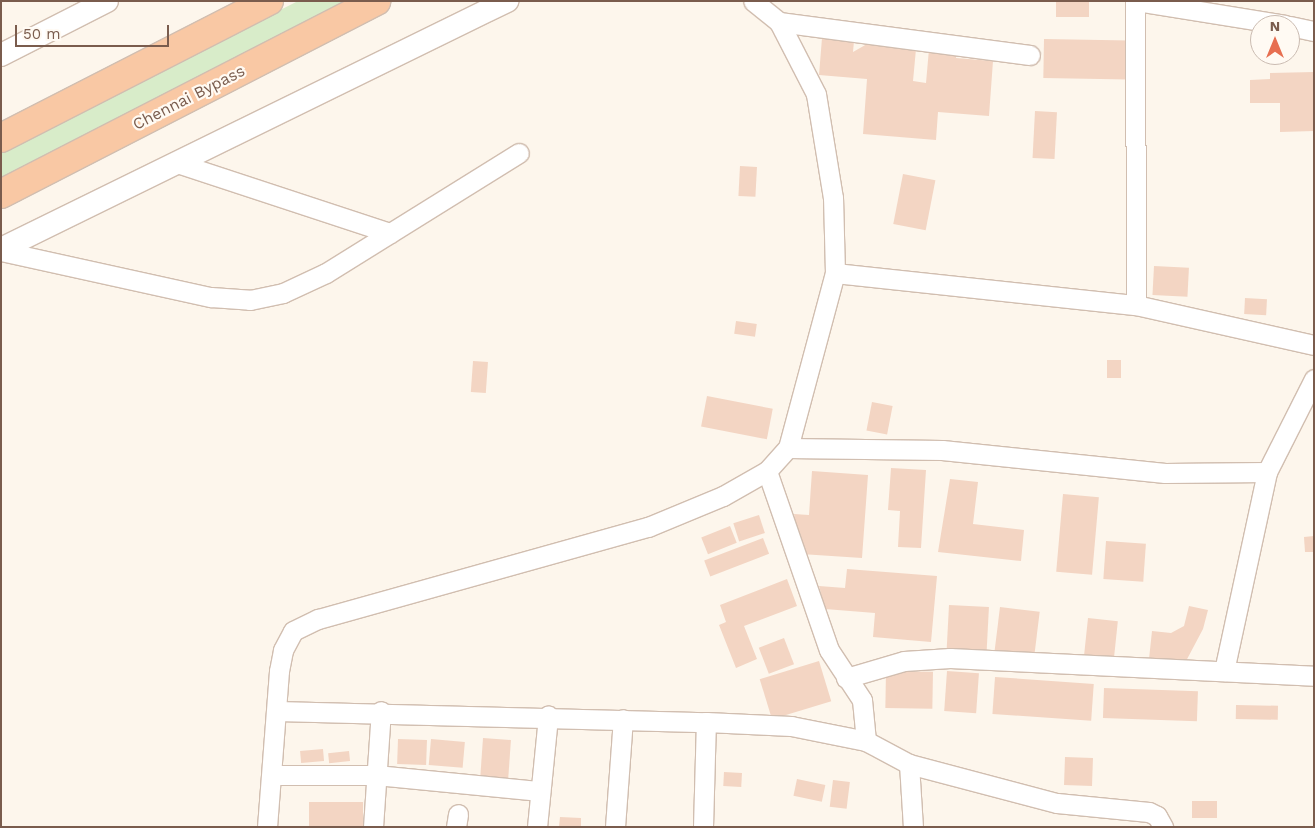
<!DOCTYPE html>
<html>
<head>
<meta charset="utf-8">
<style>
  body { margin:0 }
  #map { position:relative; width:1315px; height:828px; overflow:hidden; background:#fdf6ec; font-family:"Work Sans",sans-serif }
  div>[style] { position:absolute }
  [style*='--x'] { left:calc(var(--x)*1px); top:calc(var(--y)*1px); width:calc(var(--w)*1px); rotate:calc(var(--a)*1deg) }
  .green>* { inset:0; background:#d8ecc9 }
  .building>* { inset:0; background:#f3d5c3; transform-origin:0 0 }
  .roads { filter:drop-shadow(1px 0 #d1beb0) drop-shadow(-1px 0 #d1beb0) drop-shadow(0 1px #d1beb0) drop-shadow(0 -1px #d1beb0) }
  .minor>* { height:19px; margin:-9.5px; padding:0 9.5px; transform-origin:9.5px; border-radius:9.5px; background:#fff }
  .tertiary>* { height:22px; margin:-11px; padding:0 11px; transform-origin:11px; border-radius:11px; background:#fff }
  .trunk>* { height:28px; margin:-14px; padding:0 14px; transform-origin:14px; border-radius:14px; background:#f9c8a4 }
  span { translate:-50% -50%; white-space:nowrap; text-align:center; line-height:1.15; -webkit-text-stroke:4.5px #fffaf3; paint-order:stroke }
  .street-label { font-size:16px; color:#7a5c4d }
  .frame { position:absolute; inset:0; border:2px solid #7a5c4d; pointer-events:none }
  .north { position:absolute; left:1250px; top:15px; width:50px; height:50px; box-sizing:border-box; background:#fffaf3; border:1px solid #cabbb1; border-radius:50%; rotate:0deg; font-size:14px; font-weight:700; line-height:20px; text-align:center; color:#7a5c4d }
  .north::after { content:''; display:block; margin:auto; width:18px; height:22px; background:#e76f51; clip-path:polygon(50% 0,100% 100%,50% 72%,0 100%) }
  .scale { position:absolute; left:15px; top:25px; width:154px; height:22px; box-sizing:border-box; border:2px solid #7a5c4d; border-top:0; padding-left:6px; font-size:15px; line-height:18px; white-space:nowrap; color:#7a5c4d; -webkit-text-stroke:4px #fffaf3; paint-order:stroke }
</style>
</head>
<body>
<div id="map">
  <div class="green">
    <i style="clip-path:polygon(298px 1px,351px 1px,1px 178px,1px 152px)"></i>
  </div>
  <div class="building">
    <i style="left:1056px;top:1px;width:33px;height:16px"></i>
    <i style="clip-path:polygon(822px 38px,854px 41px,853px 52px,874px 40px,874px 45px,916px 49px,913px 81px,926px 83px,929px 49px,956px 51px,956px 58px,993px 61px,989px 116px,938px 112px,936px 140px,863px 134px,867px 79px,819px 75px)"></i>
    <i style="left:1044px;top:39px;width:85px;height:39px;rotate:1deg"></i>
    <i style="clip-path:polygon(1314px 72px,1314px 131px,1280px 132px,1280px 103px,1250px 103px,1250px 80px,1270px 79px,1270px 73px)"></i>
    <i style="left:1035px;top:111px;width:22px;height:47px;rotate:3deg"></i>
    <i style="left:740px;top:166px;width:17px;height:30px;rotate:3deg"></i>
    <i style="left:903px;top:174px;width:33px;height:51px;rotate:11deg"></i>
    <i style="left:1154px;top:266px;width:35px;height:29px;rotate:3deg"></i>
    <i style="left:1245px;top:298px;width:22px;height:16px;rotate:3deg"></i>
    <i style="left:736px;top:321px;width:21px;height:13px;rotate:8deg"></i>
    <i style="left:1107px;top:360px;width:14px;height:18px"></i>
    <i style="left:473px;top:361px;width:15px;height:31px;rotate:4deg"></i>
    <i style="left:707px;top:396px;width:67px;height:31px;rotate:11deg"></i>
    <i style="left:872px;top:402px;width:21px;height:29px;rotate:11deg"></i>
    <i style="clip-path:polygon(891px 468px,926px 470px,921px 548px,898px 547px,900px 511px,888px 510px)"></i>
    <i style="clip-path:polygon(812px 471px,868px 475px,862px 558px,801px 554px,794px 514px,809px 515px)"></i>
    <i style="clip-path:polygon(950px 479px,978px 482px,973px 524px,1024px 530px,1021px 561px,938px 552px)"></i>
    <i style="left:1063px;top:494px;width:36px;height:78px;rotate:5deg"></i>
    <i style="left:759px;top:515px;width:19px;height:27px;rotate:72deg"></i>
    <i style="left:730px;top:526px;width:18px;height:31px;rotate:68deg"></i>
    <i style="clip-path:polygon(1314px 536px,1314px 552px,1305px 552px,1304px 537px)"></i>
    <i style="left:763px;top:538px;width:17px;height:63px;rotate:69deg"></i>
    <i style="left:1106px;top:541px;width:40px;height:38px;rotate:4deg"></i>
    <i style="clip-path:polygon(847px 569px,937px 576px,931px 642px,873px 637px,875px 613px,825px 609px,819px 586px,845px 588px)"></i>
    <i style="clip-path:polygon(787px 579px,797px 606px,744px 626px,757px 659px,736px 668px,719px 625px,726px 622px,720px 605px)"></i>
    <i style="left:949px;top:605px;width:40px;height:46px;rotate:3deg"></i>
    <i style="clip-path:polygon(1189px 606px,1208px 610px,1203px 629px,1185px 663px,1149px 659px,1152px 631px,1171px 633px,1184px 626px)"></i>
    <i style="left:1000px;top:607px;width:40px;height:44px;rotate:7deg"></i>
    <i style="left:1088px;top:618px;width:30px;height:40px;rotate:6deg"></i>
    <i style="left:784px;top:638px;width:28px;height:27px;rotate:69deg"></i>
    <i style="left:819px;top:661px;width:42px;height:62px;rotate:73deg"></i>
    <i style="left:886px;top:671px;width:47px;height:37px;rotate:1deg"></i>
    <i style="left:947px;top:671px;width:32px;height:40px;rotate:4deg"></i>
    <i style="left:995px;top:677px;width:99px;height:37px;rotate:4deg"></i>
    <i style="left:1104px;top:688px;width:94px;height:30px;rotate:2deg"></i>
    <i style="left:1236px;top:705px;width:42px;height:14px;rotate:1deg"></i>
    <i style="left:483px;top:738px;width:28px;height:39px;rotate:4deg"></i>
    <i style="left:398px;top:739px;width:29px;height:25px;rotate:2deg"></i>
    <i style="left:431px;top:739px;width:34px;height:26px;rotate:5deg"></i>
    <i style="left:323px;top:749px;width:12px;height:23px;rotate:85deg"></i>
    <i style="left:349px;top:751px;width:10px;height:21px;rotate:84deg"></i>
    <i style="left:1065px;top:757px;width:28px;height:28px;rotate:2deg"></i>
    <i style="left:724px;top:772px;width:18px;height:14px;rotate:3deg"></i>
    <i style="left:797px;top:779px;width:29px;height:17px;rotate:12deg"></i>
    <i style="left:833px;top:780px;width:17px;height:27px;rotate:7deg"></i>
    <i style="left:1192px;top:801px;width:25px;height:17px"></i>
    <i style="left:309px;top:802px;width:54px;height:25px"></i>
    <i style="clip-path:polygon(560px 817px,581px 818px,581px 827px,559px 827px)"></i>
  </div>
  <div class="roads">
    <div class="minor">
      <i style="--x:1135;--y:1;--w:304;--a:89.8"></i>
      <i style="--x:1137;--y:1;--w:150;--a:9.2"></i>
      <i style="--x:779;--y:22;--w:253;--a:7.5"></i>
      <i style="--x:1290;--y:26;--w:25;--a:12"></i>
      <i style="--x:180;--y:164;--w:221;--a:18.2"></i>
      <i style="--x:1;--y:251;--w:215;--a:12.4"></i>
      <i style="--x:211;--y:297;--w:39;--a:4"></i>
      <i style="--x:250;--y:300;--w:34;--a:-12"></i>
      <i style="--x:283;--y:293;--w:47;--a:-24.9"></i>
      <i style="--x:326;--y:273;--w:227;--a:-31.9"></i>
      <i style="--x:835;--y:273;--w:303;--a:6.1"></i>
      <i style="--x:1136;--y:305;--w:182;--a:12.7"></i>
      <i style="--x:788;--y:448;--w:154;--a:0.7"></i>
      <i style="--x:942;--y:450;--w:224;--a:5.9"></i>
      <i style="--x:1165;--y:473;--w:102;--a:-0.6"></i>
      <i style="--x:767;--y:471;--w:189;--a:70.9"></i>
      <i style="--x:829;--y:650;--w:60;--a:56.6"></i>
      <i style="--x:862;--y:700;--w:41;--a:84.4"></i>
      <i style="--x:1224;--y:671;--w:204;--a:-77.8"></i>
      <i style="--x:1267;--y:472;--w:104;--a:-63.2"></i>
      <i style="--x:846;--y:678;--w:60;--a:-16.3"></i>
      <i style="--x:904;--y:661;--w:46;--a:-3.7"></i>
      <i style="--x:950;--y:658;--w:364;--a:2.8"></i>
      <i style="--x:277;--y:711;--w:429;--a:1.5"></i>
      <i style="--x:909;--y:764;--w:153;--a:14.8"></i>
      <i style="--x:1057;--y:803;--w:92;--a:5.6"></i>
      <i style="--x:1149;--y:812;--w:9;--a:27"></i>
      <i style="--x:1157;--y:816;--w:13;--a:61"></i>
      <i style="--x:272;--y:775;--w:104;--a:0"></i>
      <i style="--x:376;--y:775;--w:165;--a:5.6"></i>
      <i style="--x:267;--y:827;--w:156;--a:-85.6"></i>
      <i style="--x:279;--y:671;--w:21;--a:-79"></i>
      <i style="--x:283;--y:650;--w:21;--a:-62"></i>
      <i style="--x:293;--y:631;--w:28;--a:-26"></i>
      <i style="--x:318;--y:619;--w:343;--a:-15.6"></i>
      <i style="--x:648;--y:527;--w:81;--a:-22.5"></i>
      <i style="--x:723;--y:496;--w:51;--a:-29.6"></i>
      <i style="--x:767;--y:471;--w:31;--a:-48"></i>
      <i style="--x:788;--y:448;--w:181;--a:-75"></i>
      <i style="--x:835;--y:273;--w:75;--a:-91.5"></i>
      <i style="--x:833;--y:198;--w:105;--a:-99.3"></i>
      <i style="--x:816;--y:94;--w:81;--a:-117.2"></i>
      <i style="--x:779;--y:22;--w:33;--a:-141"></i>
      <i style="--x:373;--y:827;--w:116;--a:-86.1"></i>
      <i style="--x:456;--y:827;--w:13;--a:-81"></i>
      <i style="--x:537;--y:827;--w:112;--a:-84.3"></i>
      <i style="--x:615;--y:827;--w:108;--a:-85.8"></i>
      <i style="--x:703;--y:827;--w:105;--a:-88.4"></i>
      <i style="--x:706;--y:722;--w:85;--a:2.7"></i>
      <i style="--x:791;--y:726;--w:76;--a:11.3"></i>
      <i style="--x:866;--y:741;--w:49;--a:28.1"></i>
      <i style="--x:909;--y:764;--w:63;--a:86.4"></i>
    </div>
    <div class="tertiary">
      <i style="--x:1;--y:55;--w:119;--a:-27"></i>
      <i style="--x:1;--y:249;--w:564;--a:-26.11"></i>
    </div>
    <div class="trunk">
      <i style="--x:1;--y:138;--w:301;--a:-27.1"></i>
      <i style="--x:1;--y:194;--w:422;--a:-27.2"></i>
    </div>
  </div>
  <div class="street-label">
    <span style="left:189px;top:98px;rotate:-27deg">Chennai Bypass</span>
  </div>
  <div class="frame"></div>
  <div class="north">N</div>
  <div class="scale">50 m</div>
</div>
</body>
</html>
